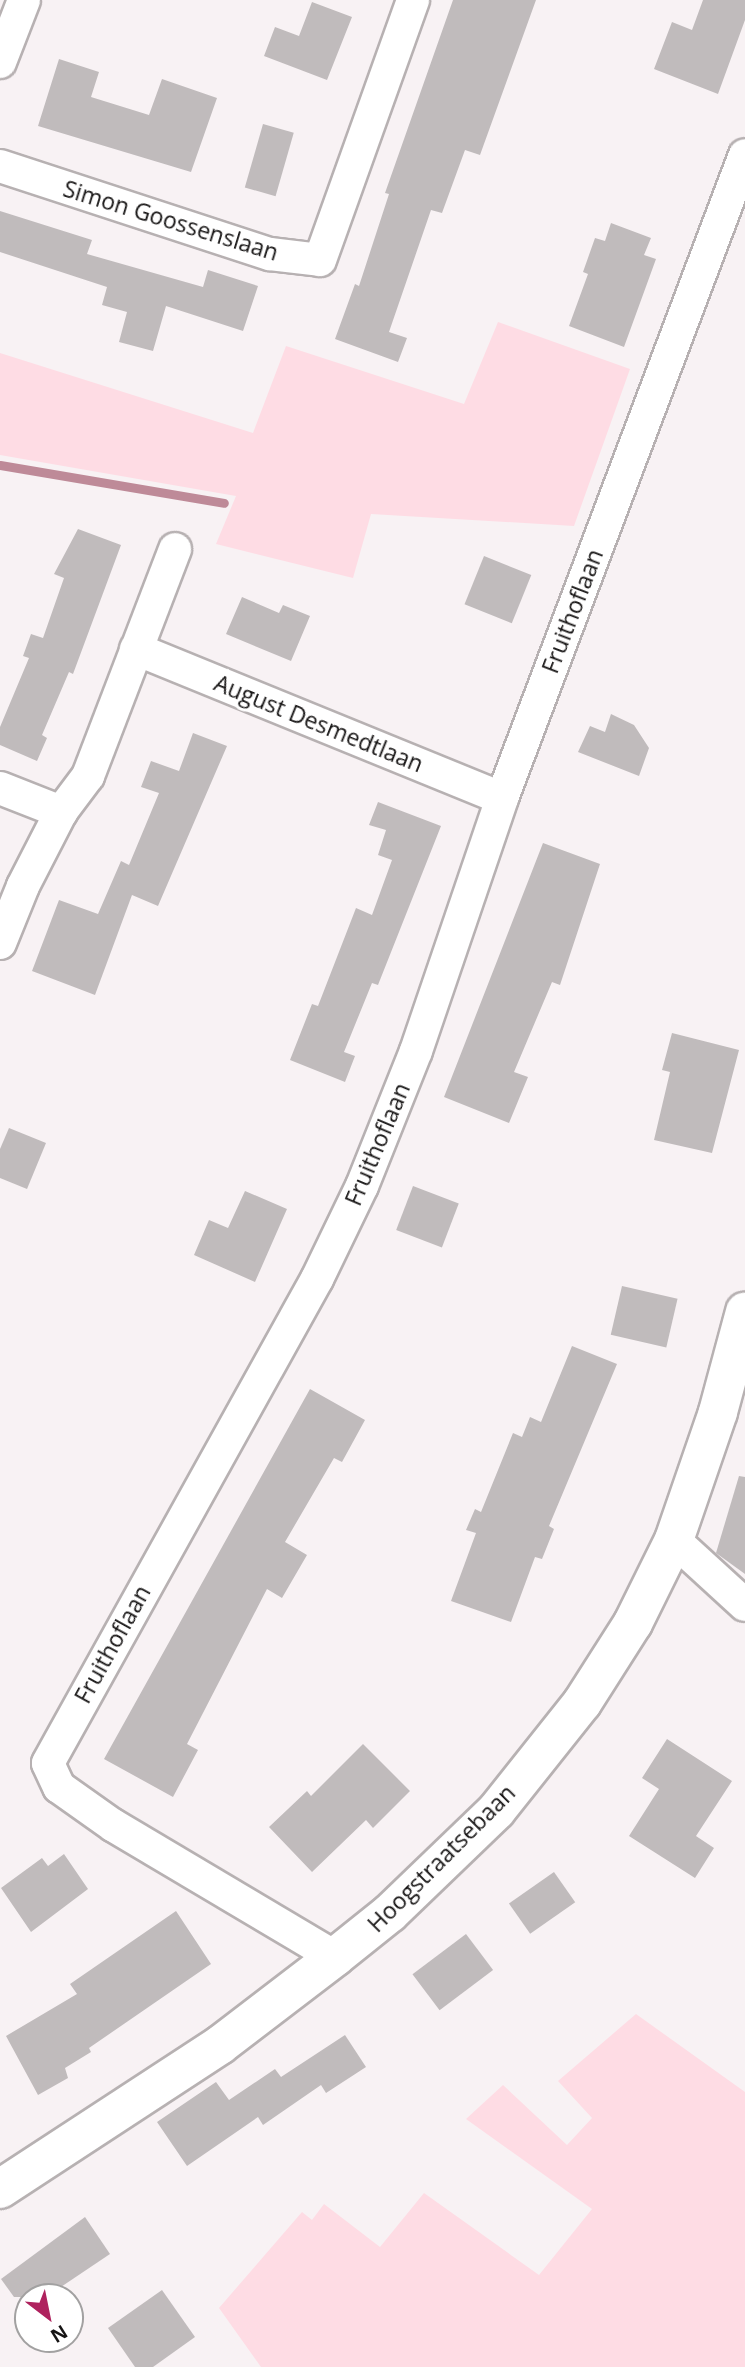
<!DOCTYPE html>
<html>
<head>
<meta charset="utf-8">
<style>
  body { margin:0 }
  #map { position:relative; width:745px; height:2367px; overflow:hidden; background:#f8f2f4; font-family:"Open Sans",sans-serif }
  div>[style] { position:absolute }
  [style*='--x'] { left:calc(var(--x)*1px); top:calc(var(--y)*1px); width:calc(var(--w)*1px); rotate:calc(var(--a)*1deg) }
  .green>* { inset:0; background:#fedce4 }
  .stream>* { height:9px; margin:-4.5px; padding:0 4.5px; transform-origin:4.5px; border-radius:4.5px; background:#be8a98 }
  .building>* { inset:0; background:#c0bbbc; transform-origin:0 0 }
  .roads { filter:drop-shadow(2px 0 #b7b1b2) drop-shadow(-2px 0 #b7b1b2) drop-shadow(0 2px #b7b1b2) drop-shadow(0 -2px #b7b1b2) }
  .street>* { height:32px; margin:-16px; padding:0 16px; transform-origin:16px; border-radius:16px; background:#fff }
  .secondary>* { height:38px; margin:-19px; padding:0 19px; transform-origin:19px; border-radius:19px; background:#fff }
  span { translate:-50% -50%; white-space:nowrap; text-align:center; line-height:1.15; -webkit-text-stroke:6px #fff; paint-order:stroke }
  .street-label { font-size:23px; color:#161414 }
  .north { position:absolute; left:14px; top:2283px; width:70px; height:70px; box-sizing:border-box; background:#fff; border:2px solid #a2a1a1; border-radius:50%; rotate:148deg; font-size:19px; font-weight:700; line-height:28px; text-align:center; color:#161414 }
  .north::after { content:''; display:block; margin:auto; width:24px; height:32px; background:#af225e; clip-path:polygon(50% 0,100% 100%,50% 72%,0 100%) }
</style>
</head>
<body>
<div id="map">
  <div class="green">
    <i style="clip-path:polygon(498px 322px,630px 369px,574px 526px,371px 514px,353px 578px,216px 544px,236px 496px,0 455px,0 353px,253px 433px,286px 346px,464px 404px)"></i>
    <i style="clip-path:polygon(636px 2014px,745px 2092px,745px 2367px,261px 2367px,219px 2308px,302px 2212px,312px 2220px,324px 2204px,380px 2247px,424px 2193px,539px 2275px,592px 2209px,466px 2119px,503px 2085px,567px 2145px,592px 2118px,558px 2081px)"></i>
  </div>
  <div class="stream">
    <i style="--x:0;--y:465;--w:227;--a:9.6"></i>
  </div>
  <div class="building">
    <i style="clip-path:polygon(453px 0,536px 0,480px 155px,465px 150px,442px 213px,431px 210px,389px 332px,407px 338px,398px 362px,335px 339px,355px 284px,359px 286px,389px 194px,385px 193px)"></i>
    <i style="clip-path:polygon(703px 0,745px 0,745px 20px,718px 94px,654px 69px,672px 22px,692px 30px)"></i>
    <i style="clip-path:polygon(312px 2px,352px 17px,327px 80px,264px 56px,275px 27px,299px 36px)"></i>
    <i style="clip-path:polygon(59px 59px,99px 72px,91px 97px,149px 115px,162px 79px,217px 98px,191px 172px,38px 126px)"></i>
    <i style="left:263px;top:124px;width:32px;height:66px;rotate:16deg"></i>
    <i style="clip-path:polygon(0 211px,92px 240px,87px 254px,203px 287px,208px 270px,258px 286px,243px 331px,166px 306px,153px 351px,119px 342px,127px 312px,102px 305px,107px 287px,0 252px)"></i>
    <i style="clip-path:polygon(611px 223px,651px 238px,644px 255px,656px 259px,624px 347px,569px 326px,588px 274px,583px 272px,595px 238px,605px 241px)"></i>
    <i style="clip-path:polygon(78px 529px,121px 545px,73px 674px,69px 672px,42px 735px,47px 738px,37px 761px,0 745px,0 727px,29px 658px,23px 656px,31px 634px,43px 638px,64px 578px,54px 574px)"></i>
    <i style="left:484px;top:556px;width:51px;height:52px;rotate:22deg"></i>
    <i style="clip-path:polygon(242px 597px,279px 613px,283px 605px,310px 616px,291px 661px,226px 634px)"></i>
    <i style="clip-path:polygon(611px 714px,634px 725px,649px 748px,639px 776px,578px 752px,590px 726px,605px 732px)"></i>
    <i style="clip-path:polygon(193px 733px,227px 746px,158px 906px,132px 895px,95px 995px,32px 971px,59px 900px,98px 914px,121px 861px,129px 865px,159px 793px,141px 787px,151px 761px,179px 771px)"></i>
    <i style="clip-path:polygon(378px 802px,441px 826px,378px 985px,372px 983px,344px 1052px,355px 1056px,345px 1082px,290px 1060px,312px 1004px,318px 1006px,356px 908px,372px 915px,392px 860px,378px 855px,386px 830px,369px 825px)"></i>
    <i style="clip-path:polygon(543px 843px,600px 864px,560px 985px,552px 982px,514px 1072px,528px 1077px,509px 1123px,444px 1097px)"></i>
    <i style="clip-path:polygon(672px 1033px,739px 1050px,712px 1153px,654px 1140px,670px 1072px,662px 1070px)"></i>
    <i style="clip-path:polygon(9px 1128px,46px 1143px,27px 1189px,0 1178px,0 1149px)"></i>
    <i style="left:413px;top:1186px;width:49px;height:47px;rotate:21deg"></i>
    <i style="clip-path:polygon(245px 1191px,287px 1209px,255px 1282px,194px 1255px,209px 1220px,228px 1228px)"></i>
    <i style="left:622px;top:1286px;width:57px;height:50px;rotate:13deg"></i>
    <i style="clip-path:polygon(572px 1346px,617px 1364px,549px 1526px,554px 1529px,542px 1559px,535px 1557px,511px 1622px,451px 1601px,476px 1533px,466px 1530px,475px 1509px,481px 1512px,513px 1433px,522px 1437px,530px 1417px,541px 1422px)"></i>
    <i style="clip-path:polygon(310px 1389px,365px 1420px,342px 1462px,334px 1458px,285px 1542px,307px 1555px,282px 1598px,267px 1589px,187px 1744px,198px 1750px,173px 1797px,104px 1759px)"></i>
    <i style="clip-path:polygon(739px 1476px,745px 1477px,745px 1574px,716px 1553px)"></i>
    <i style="clip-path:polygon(667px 1739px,732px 1781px,696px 1836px,714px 1848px,695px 1878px,629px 1836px,659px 1789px,642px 1778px)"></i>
    <i style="clip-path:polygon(363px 1744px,410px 1791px,373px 1828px,366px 1820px,312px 1872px,269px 1827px,307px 1791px,311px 1796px)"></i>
    <i style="clip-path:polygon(64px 1854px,88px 1889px,31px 1932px,1px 1888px,42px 1858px,48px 1866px)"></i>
    <i style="left:554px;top:1872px;width:37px;height:55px;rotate:55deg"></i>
    <i style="clip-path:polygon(176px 1911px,211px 1964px,89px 2048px,91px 2052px,65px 2068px,68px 2078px,38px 2095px,6px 2036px,77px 1994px,70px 1984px)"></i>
    <i style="left:466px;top:1934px;width:45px;height:67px;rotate:53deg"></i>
    <i style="clip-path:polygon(345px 2035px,366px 2067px,326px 2093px,321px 2085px,263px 2125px,258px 2117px,187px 2166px,157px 2122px,216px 2082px,229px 2100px,275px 2069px,281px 2077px)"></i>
    <i style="clip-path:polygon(85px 2217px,110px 2254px,46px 2297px,14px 2297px,1px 2279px)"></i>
    <i style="clip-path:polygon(162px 2290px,195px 2337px,153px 2367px,135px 2367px,108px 2328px)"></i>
  </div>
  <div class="roads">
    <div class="street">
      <i style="--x:0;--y:62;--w:66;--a:-68.8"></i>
      <i style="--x:0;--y:166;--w:284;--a:18.1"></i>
      <i style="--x:270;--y:254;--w:50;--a:6.8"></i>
      <i style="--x:320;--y:260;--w:276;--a:-70.3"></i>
      <i style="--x:136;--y:649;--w:395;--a:22.2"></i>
      <i style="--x:0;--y:788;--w:66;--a:21.5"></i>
      <i style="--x:0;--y:943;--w:61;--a:-68"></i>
      <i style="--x:23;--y:886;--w:83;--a:-62.8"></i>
      <i style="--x:61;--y:812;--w:45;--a:-53.1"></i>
      <i style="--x:88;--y:776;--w:243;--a:-69"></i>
      <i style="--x:674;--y:1540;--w:96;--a:42.5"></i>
      <i style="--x:335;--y:1957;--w:257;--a:-149.3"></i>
      <i style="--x:114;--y:1826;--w:67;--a:-144.7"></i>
      <i style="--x:59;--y:1787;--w:26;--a:-115"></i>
      <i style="--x:48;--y:1763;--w:554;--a:-60.94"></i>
      <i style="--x:317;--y:1279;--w:103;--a:-64.2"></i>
      <i style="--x:362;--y:1186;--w:145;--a:-68.2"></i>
      <i style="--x:416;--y:1051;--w:267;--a:-71.2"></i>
      <i style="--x:502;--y:798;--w:687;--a:-69.3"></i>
    </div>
    <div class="secondary">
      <i style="--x:0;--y:2189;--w:263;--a:-33.2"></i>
      <i style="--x:220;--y:2045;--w:145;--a:-37.4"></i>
      <i style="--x:335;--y:1957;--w:70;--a:-38.7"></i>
      <i style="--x:390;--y:1913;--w:147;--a:-43.9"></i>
      <i style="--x:496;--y:1811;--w:138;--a:-51.5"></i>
      <i style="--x:582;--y:1703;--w:95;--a:-57.5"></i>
      <i style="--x:633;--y:1623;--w:93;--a:-63.7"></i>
      <i style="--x:674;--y:1540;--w:135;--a:-71"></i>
      <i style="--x:718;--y:1412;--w:104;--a:-74.9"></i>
    </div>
  </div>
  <div class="street-label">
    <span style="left:171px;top:220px;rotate:17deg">Simon Goossenslaan</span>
    <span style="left:572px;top:611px;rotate:-69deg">Fruithoflaan</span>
    <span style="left:319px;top:723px;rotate:22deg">August Desmedtlaan</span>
    <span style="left:377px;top:1144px;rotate:-67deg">Fruithoflaan</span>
    <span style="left:112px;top:1644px;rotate:-61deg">Fruithoflaan</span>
    <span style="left:441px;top:1858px;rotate:-45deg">Hoogstraatsebaan</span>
  </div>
  <div class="north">N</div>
</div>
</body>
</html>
